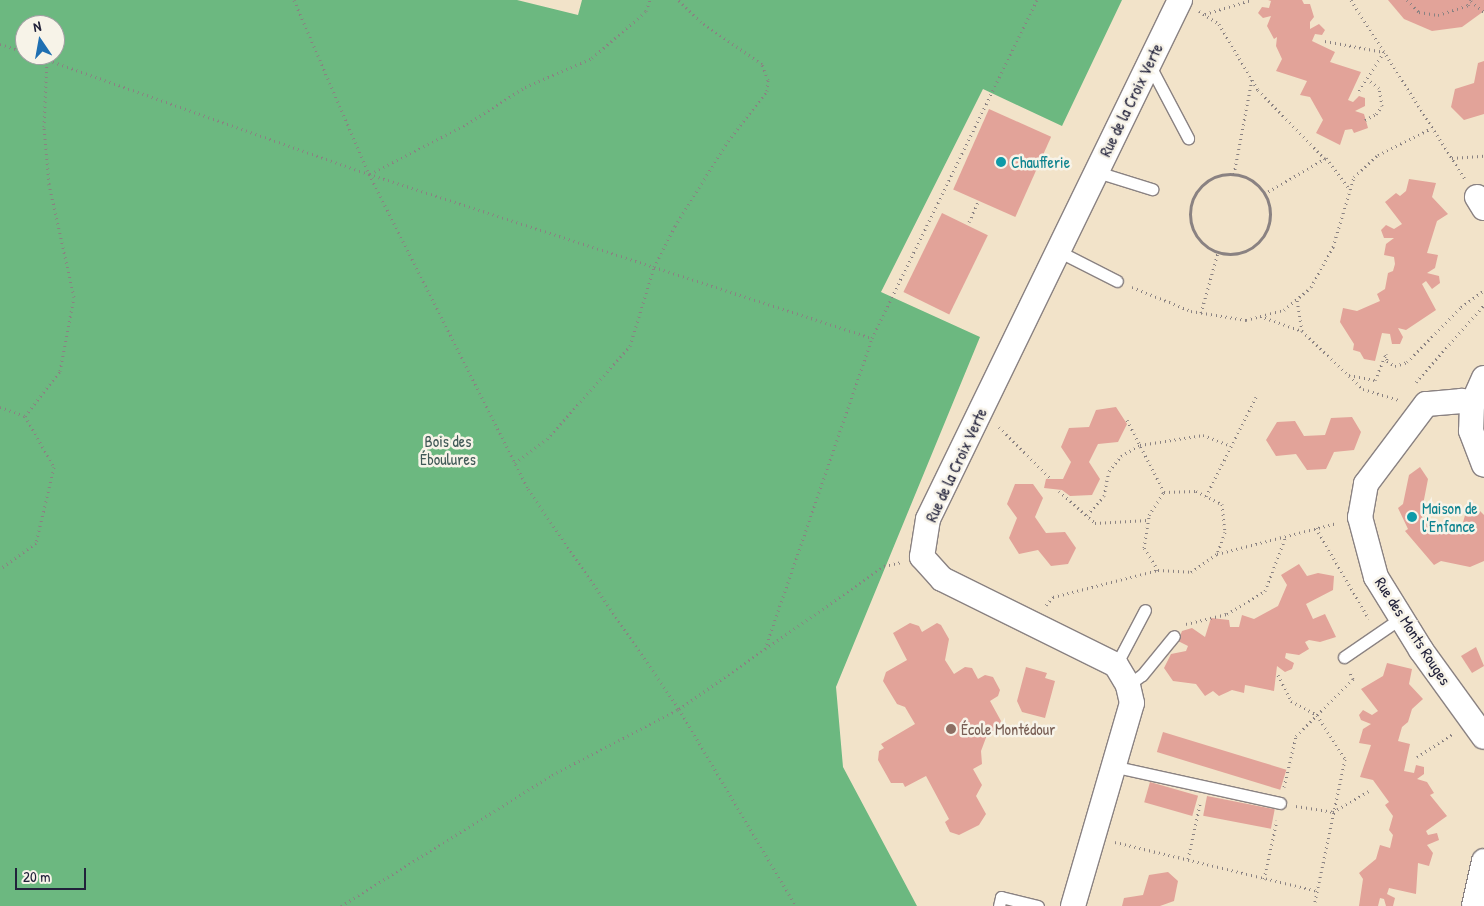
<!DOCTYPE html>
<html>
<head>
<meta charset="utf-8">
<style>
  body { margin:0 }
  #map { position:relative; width:1484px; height:906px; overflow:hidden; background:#f2e3c9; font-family:"Patrick Hand",sans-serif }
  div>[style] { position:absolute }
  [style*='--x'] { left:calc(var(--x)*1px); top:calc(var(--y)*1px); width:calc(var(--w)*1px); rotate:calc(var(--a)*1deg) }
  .forest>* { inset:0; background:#6cb880 }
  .building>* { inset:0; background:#e2a399; transform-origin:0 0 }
  .path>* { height:3px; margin-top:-1.5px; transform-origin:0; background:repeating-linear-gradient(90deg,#8a8282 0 1px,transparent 0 5px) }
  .path>.ring { margin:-1.5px; padding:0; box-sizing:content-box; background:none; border:3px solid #8a8282; border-radius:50% }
  .roads { filter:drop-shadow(1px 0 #8a8282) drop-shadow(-1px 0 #8a8282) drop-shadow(0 1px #8a8282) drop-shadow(0 -1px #8a8282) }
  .service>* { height:11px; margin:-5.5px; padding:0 5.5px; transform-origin:5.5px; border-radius:5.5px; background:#fff }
  .minor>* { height:24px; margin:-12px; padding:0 12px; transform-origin:12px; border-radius:12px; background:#fff }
  .dots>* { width:14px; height:14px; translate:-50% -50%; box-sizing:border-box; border:2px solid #f7f3e8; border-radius:50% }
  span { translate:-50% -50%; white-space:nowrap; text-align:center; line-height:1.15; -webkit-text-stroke:5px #f7f3e8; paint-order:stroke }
  .street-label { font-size:16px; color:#22223b }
  .culture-label { font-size:16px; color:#0d838f }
  .left { translate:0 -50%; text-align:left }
  .park-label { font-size:16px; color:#405957 }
  .education-label { font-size:16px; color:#785e54 }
  .north { position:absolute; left:15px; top:15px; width:50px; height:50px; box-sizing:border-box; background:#f7f3e8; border:1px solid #a29fa3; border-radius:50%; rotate:348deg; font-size:14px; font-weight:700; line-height:20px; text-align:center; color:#22223b }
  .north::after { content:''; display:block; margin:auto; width:18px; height:22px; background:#1f6fb2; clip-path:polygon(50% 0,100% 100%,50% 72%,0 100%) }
  .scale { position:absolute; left:15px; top:868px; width:71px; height:22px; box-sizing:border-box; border:2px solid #22223b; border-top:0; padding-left:6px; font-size:15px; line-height:18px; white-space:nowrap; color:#22223b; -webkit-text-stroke:4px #f7f3e8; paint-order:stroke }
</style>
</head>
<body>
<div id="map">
  <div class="forest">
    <i style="clip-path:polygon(evenodd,0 0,517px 0,578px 15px,582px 0,1122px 0,1062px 126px,983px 89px,881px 292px,980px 337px,836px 687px,843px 767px,917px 906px,0 906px,0 0,25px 25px,55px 25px,55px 55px,25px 55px,25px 25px)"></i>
  </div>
  <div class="building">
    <i style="clip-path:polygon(1268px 0,1302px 0,1304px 4px,1310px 4px,1314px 17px,1310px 22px,1310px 29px,1319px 24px,1325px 30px,1322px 35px,1315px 34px,1312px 41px,1335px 52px,1330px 62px,1361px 72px,1348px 100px,1353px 102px,1359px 96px,1365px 98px,1365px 106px,1355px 111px,1364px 114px,1368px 128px,1354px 133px,1352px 129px,1345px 130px,1340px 145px,1316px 133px,1323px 120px,1310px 97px,1300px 95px,1307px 81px,1276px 71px,1282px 59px,1276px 46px,1277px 37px,1274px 39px,1267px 26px,1271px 16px,1263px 18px,1258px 13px,1262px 7px,1269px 8px,1271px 1px)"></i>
    <i style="clip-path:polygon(1388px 0,1484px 0,1484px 11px,1462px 27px,1432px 31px,1404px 19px)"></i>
    <i style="clip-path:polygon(1484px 61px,1484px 114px,1464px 120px,1451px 107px,1455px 89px,1474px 83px,1478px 63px)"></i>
    <i style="left:989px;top:109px;width:68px;height:88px;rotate:24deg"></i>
    <i style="clip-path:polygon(1409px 179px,1436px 183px,1432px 197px,1448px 214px,1437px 221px,1427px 253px,1438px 255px,1435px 268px,1427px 273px,1439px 276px,1440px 283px,1432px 289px,1426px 281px,1422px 284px,1436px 310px,1406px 330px,1398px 328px,1403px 337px,1400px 344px,1392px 344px,1390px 334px,1382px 333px,1375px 361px,1364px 359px,1360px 352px,1353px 350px,1354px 344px,1340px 322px,1343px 308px,1357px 311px,1380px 301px,1377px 294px,1385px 289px,1388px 273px,1393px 271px,1395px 264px,1394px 257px,1384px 255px,1386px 244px,1394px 238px,1384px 238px,1381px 230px,1386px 225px,1394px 229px,1402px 224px,1385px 202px,1396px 193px,1400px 196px,1406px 191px)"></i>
    <i style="left:942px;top:213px;width:51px;height:88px;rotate:26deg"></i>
    <i style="clip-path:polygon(1116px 407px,1127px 424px,1118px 442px,1098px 444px,1089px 462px,1100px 479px,1092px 495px,1070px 496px,1062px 490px,1044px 488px,1046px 479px,1063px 479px,1071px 462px,1061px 447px,1069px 428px,1089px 427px,1096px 410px)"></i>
    <i style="clip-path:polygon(1352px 417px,1361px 432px,1354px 450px,1334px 452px,1326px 469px,1307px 470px,1296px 454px,1276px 456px,1266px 440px,1277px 422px,1295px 421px,1304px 436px,1325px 435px,1331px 418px)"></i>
    <i style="clip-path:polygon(1420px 467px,1428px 479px,1421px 515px,1430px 529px,1443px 522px,1462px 526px,1467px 508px,1480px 511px,1484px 515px,1484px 561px,1470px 567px,1441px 561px,1434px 565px,1405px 531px,1408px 529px,1398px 508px,1403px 504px,1409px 475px)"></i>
    <i style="clip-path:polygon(1015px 484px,1033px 484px,1043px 498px,1035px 517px,1046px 533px,1065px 532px,1076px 548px,1068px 564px,1051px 566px,1038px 550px,1019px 554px,1009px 538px,1017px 518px,1007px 504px)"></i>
    <i style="clip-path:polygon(1299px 564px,1307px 576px,1318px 573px,1334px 576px,1333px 590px,1306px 604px,1313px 619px,1325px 614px,1336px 637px,1320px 642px,1309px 640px,1305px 642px,1309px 649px,1299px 655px,1286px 653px,1285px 658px,1294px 663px,1292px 669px,1285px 672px,1277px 666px,1274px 691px,1245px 685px,1244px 693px,1232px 690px,1219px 696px,1213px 691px,1205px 696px,1196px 684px,1173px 681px,1164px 668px,1171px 654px,1186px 651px,1188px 646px,1178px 641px,1182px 631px,1192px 628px,1205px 637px,1211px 618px,1229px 620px,1230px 627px,1239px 627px,1242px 615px,1254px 619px,1278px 606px,1287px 585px,1281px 575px)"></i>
    <i style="clip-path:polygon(910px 623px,919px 626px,922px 632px,937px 623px,941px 625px,949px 639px,945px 660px,954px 674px,965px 667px,972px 668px,978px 679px,985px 675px,993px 677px,1000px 690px,998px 696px,990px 701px,1001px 721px,998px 728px,987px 735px,981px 751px,982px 764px,973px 769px,982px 785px,976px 796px,986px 814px,979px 825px,959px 835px,950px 832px,945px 822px,949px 819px,926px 776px,905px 787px,903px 783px,891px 783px,878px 760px,879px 751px,884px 748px,881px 744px,915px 724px,905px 707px,897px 704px,883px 681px,886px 672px,907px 660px,893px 633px)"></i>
    <i style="clip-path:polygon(1476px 647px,1484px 666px,1472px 673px,1461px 656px)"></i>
    <i style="clip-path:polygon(1387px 663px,1412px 669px,1409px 684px,1423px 699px,1412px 709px,1408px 722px,1402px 727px,1398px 741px,1410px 744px,1404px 771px,1414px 773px,1416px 765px,1424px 767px,1424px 774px,1417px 779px,1427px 782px,1434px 793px,1430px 795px,1447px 816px,1426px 831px,1428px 835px,1437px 833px,1439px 840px,1427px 845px,1433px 853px,1429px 866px,1418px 863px,1416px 894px,1389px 888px,1387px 894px,1395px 898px,1393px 906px,1386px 906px,1384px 899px,1380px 898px,1378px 906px,1359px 906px,1363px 879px,1359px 873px,1376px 859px,1380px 845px,1390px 848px,1393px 835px,1389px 830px,1393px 816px,1385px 805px,1389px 802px,1373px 780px,1360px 777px,1371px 745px,1359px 743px,1363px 729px,1371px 724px,1361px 720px,1359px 715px,1363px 710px,1372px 715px,1378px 711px,1361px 689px,1383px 676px)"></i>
    <i style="clip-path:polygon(1026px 667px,1047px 673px,1045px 678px,1055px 681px,1045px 718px,1022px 712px,1017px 701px)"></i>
    <i style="left:1163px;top:732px;width:129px;height:21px;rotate:17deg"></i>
    <i style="left:1150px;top:782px;width:50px;height:21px;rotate:16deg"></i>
    <i style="left:1207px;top:796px;width:69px;height:20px;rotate:11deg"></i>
    <i style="clip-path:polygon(1168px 872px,1178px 881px,1174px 901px,1160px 906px,1122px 906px,1124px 898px,1143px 895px,1149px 875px)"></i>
  </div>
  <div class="path">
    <i style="--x:294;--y:0;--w:189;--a:66.7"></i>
    <i style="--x:369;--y:174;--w:353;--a:63.2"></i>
    <i style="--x:528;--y:489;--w:267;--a:55.5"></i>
    <i style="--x:679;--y:709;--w:229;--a:59.3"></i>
    <i style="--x:1351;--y:0;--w:212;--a:57.5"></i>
    <i style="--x:1407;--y:0;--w:17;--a:45"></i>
    <i style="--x:1419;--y:12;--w:19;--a:9"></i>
    <i style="--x:1438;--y:15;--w:32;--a:-18"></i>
    <i style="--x:1468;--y:5;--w:6;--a:-59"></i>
    <i style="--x:1471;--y:1;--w:17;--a:40"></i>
    <i style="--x:1199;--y:11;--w:24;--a:33"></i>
    <i style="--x:1219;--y:24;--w:77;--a:59.4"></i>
    <i style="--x:1258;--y:90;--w:96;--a:45.8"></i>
    <i style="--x:1205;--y:14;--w:48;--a:-16.9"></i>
    <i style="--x:1325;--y:41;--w:60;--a:10.6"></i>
    <i style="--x:1384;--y:52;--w:48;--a:123"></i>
    <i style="--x:0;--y:44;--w:26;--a:18"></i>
    <i style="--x:34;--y:55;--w:356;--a:19.6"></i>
    <i style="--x:369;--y:174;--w:529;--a:18.06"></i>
    <i style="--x:1365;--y:120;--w:13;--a:-29"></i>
    <i style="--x:1376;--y:114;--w:10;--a:-53"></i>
    <i style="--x:1382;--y:106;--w:18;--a:-99"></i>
    <i style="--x:1379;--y:88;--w:15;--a:-143"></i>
    <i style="--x:1452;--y:158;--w:32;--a:-4"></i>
    <i style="--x:370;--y:174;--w:109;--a:-27.3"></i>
    <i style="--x:467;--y:124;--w:69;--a:-32.5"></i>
    <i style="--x:525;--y:87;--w:73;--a:-23.4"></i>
    <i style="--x:592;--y:58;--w:72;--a:-41"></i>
    <i style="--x:646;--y:11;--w:12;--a:-70"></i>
    <i style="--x:1234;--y:174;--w:97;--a:-79.3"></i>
    <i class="ring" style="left:1190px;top:174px;width:77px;height:77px"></i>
    <i style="--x:1264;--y:194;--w:72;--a:-30.1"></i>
    <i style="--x:1326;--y:158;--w:40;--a:53"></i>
    <i style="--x:969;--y:222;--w:24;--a:-66"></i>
    <i style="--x:1132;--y:287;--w:64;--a:22.1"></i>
    <i style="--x:1191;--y:311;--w:56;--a:9.3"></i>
    <i style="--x:1246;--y:320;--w:39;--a:-15"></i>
    <i style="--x:1284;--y:310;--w:35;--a:-40"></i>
    <i style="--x:1311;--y:287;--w:46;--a:-61.2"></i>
    <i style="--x:1333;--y:247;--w:73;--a:-73.3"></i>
    <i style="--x:1354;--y:177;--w:33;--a:-43"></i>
    <i style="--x:1378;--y:155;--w:60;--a:-26.6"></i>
    <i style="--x:1201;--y:313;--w:63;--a:-74.4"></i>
    <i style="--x:1260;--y:316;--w:45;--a:19.7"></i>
    <i style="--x:1302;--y:331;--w:32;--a:-99"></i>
    <i style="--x:1302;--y:331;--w:84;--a:43.6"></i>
    <i style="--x:1363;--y:389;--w:38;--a:17"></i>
    <i style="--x:1349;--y:375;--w:26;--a:11"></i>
    <i style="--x:1375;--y:380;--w:28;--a:-67"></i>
    <i style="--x:1386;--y:354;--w:7;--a:82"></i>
    <i style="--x:1387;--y:361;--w:9;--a:32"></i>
    <i style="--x:1395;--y:366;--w:13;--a:-18"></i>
    <i style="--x:1407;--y:362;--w:77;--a:-45.5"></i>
    <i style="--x:1461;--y:307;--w:29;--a:-36"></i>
    <i style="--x:1416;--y:382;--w:103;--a:-48.6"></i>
    <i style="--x:0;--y:407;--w:27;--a:20"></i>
    <i style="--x:25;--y:416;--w:59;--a:60.4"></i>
    <i style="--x:54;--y:467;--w:78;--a:103.3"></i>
    <i style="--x:36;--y:543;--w:44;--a:144.2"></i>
    <i style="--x:25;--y:416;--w:57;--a:-52.1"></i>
    <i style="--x:60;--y:371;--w:75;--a:-79.3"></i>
    <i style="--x:74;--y:297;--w:116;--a:-102.5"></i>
    <i style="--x:49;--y:184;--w:57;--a:-95"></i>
    <i style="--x:44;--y:127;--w:68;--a:-87.5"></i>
    <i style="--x:1127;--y:420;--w:81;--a:62.8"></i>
    <i style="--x:999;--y:427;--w:72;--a:45"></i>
    <i style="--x:515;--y:463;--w:40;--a:-37"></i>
    <i style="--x:547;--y:439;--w:125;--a:-48.3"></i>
    <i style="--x:630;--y:346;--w:83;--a:-73.1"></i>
    <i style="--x:654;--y:267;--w:46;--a:-62.9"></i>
    <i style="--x:675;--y:226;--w:100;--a:-58.1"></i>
    <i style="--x:728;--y:141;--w:63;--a:-52"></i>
    <i style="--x:767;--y:91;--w:11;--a:-85"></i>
    <i style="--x:768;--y:80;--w:17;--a:-111"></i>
    <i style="--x:762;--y:64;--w:74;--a:-145.5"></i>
    <i style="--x:701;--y:22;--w:32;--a:-136"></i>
    <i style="--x:1059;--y:491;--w:48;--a:41.6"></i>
    <i style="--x:1095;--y:523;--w:53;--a:-3.2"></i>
    <i style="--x:1206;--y:496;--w:111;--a:-63.2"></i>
    <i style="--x:1087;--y:515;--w:25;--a:-48"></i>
    <i style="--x:1104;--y:496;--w:25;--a:-79"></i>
    <i style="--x:1109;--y:471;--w:19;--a:-51"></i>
    <i style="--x:1121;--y:456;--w:22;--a:-30"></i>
    <i style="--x:1140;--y:445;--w:64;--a:-9"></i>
    <i style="--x:1203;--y:435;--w:28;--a:21"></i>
    <i style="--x:1316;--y:528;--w:105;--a:59.8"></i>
    <i style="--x:1158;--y:570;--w:26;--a:-122"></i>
    <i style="--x:1144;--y:548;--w:33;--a:-81"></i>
    <i style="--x:1149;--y:515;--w:27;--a:-57"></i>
    <i style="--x:1164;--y:492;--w:32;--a:-2"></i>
    <i style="--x:1196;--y:491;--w:29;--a:27"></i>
    <i style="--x:1222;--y:504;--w:28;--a:84"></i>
    <i style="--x:1225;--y:532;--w:23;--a:110"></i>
    <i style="--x:1046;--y:605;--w:11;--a:-49"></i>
    <i style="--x:1053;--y:597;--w:108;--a:-14.4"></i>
    <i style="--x:1158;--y:570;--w:33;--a:3"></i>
    <i style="--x:1191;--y:572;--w:32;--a:-35"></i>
    <i style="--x:1217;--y:554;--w:124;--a:-14.5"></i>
    <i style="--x:1186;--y:624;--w:42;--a:-13.7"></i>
    <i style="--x:1227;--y:614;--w:44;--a:-31.2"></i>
    <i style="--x:1265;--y:591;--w:59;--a:-69.1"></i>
    <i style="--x:765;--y:649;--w:329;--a:-71"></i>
    <i style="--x:872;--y:338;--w:376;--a:-64"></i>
    <i style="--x:1278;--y:675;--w:29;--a:63"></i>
    <i style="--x:1291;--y:701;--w:30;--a:28"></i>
    <i style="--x:1317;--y:715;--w:52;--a:57.5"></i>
    <i style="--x:1345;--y:759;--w:150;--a:101.9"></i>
    <i style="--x:1417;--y:757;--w:44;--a:-33"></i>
    <i style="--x:1284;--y:787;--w:52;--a:-76.8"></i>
    <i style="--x:1296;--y:736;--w:81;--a:-45"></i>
    <i style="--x:1353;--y:679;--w:8;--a:-113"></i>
    <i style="--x:1296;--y:806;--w:37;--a:9"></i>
    <i style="--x:1333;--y:812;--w:42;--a:-30.3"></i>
    <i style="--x:1115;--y:842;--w:208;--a:13.6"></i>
    <i style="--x:1188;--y:859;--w:56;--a:-77.7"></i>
    <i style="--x:1264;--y:879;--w:60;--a:-77.6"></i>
    <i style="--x:341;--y:906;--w:248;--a:-31.8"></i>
    <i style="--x:552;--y:775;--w:143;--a:-27.5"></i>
    <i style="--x:679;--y:709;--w:250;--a:-34.9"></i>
    <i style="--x:884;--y:566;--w:17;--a:-13"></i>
  </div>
  <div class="roads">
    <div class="service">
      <i style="--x:1149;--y:64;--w:84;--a:62.2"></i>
      <i style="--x:1097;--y:172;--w:58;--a:17.2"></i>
      <i style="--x:1058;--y:251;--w:66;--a:27"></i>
      <i style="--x:1344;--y:657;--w:69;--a:-34.4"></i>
      <i style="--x:1116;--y:665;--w:62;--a:-62.2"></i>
      <i style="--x:1128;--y:685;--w:17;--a:-36"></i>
      <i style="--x:1142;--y:675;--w:50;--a:-50.6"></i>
      <i style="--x:1112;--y:766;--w:172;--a:12.4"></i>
      <i style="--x:999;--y:906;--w:9;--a:-77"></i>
      <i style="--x:1001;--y:897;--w:38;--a:14"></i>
    </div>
    <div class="minor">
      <i style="--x:1477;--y:197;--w:13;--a:58"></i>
      <i style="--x:1484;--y:378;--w:30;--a:114"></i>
      <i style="--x:1472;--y:405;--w:26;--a:92"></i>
      <i style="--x:1471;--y:431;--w:36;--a:69"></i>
      <i style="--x:1472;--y:405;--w:11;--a:-158"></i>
      <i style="--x:1462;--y:401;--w:36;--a:175"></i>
      <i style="--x:1426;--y:404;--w:100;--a:126.9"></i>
      <i style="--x:1366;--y:484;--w:34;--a:100"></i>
      <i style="--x:1360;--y:517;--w:62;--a:75.1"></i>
      <i style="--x:1376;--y:577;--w:86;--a:58.3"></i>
      <i style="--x:1421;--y:650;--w:107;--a:54.1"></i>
      <i style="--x:1073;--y:906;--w:211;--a:-73.8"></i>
      <i style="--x:1132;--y:703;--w:18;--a:-103"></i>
      <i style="--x:1128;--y:685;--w:23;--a:-121"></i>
      <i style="--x:1116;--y:665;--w:194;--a:-153.7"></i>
      <i style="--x:942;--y:579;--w:30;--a:-132"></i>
      <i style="--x:922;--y:557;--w:38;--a:-81"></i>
      <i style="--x:928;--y:519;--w:577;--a:-64.1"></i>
      <i style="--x:1474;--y:906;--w:46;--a:-77.5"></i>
    </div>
  </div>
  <div class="dots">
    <i style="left:1001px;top:162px;background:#0f9aa8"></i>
    <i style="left:1412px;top:517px;background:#0f9aa8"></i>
    <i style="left:951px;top:729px;background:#8d6e63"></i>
  </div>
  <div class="street-label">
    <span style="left:1131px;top:100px;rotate:-64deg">Rue de la Croix Verte</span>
    <span style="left:956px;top:465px;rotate:-65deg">Rue de la Croix Verte</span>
    <span style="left:1413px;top:631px;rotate:57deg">Rue des Monts Rouges</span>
  </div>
  <div class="culture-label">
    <span class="left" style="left:1011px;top:162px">Chaufferie</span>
    <span class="left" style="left:1422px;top:517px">Maison de<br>l'Enfance</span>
  </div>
  <div class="park-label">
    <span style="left:448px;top:450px">Bois des<br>Éboulures</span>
  </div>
  <div class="education-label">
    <span class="left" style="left:961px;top:729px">École Montédour</span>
  </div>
  <div class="north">N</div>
  <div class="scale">20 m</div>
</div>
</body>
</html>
